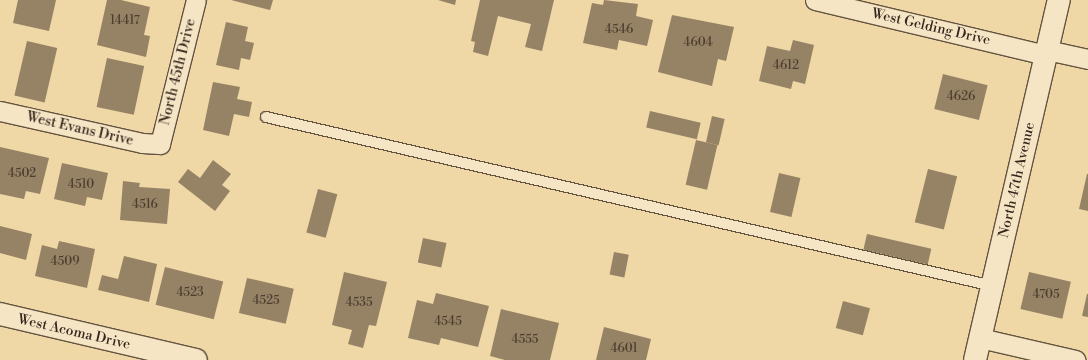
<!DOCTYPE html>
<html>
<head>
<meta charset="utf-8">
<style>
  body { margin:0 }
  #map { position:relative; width:1088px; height:360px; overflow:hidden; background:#efd7a6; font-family:"Libre Bodoni",serif }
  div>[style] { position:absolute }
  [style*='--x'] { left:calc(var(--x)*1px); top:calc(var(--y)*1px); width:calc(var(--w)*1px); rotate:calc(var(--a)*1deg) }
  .building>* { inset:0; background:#968365; transform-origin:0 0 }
  .roads { filter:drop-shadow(1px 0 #645340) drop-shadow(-1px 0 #645340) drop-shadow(0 1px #645340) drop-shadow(0 -1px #645340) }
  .lane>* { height:10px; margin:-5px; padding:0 5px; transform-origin:5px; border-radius:5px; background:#f5e5c5 }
  .street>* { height:19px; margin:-9.5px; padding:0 9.5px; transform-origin:9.5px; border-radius:9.5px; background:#f5e5c5 }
  .secondary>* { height:22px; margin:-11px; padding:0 11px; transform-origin:11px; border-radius:11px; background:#f5e5c5 }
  span { translate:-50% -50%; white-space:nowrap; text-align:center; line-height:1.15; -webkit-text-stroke:3px #f5e5c5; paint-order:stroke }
  .number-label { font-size:12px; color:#4d3e30 }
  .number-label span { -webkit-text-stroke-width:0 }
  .street-label { font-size:14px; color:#35271e }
</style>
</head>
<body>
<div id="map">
  <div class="building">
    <i style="clip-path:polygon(18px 0,56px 0,49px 31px,13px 23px)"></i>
    <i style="clip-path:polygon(107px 0,121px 0,150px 7px,144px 35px,150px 36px,146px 57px,97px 45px)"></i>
    <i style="clip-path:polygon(231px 0,273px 0,270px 10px)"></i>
    <i style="clip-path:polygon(438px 0,456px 0,455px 5px)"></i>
    <i style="clip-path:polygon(480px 0,554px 0,542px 51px,525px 47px,531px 24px,498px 16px,488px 56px,473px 52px,475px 42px,471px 41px)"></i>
    <i style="clip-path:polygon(604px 0,638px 4px,636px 16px,653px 20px,647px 46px,619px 40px,617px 50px,583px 43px,592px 3px,603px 5px)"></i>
    <i style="clip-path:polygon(672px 15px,734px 27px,726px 61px,718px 59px,712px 86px,658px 72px)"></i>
    <i style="clip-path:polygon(226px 22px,248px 27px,245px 41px,254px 43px,250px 60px,241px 58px,239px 70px,216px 65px)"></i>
    <i style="clip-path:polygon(793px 40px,814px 45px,805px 84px,793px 81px,791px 89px,759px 81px,767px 46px,790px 51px)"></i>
    <i style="left:27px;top:41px;width:31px;height:56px;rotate:13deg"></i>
    <i style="left:107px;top:58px;width:38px;height:50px;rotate:12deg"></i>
    <i style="left:943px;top:74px;width:46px;height:36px;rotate:14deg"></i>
    <i style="clip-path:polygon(213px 82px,240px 87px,237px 99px,252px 102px,249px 117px,234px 114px,229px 136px,203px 130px)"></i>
    <i style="left:650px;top:111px;width:52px;height:17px;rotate:13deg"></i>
    <i style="left:712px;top:116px;width:13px;height:27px;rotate:13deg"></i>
    <i style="left:696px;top:140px;width:22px;height:46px;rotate:13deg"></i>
    <i style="clip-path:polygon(0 147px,49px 158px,40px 194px,26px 191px,24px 199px,0 194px)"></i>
    <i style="clip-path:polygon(213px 160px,231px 174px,222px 185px,230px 191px,215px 211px,178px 182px,188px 169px,200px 178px)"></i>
    <i style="clip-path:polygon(62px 163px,108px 173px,102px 200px,87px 197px,85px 206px,54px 199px)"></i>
    <i style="left:928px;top:169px;width:30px;height:55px;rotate:14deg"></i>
    <i style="left:779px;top:173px;width:22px;height:40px;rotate:13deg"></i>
    <i style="clip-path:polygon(1087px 174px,1088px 174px,1088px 211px,1079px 209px)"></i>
    <i style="clip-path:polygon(123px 181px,140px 183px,139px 187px,170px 189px,167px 224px,120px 220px)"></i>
    <i style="left:318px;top:189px;width:20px;height:45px;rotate:15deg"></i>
    <i style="clip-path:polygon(0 226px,32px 234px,26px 260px,0 253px)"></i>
    <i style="left:867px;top:234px;width:66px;height:16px;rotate:13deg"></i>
    <i style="left:423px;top:238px;width:24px;height:25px;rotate:12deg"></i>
    <i style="clip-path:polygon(59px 241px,95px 249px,87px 288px,35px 276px,42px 245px,57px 249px)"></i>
    <i style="left:614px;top:252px;width:15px;height:23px;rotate:11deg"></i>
    <i style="clip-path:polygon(124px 256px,157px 264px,149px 302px,98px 290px,102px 275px,118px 279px)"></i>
    <i style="left:165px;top:267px;width:60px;height:39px;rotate:14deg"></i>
    <i style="clip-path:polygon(344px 272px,387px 282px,376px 326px,369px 325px,363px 348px,348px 344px,352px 330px,332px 325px)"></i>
    <i style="left:1029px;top:272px;width:43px;height:38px;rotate:13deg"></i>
    <i style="left:247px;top:278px;width:48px;height:36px;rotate:13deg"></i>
    <i style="clip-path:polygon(436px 293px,489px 306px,478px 347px,441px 338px,439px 345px,408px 338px,417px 300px,433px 304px)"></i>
    <i style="clip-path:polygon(1087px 294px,1088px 294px,1088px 317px,1082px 316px)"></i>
    <i style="left:843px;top:301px;width:28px;height:28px;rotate:15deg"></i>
    <i style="clip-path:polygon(501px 309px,559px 323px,550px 360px,505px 360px,490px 356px)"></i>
    <i style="clip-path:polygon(604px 327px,651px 339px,646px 360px,596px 360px)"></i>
  </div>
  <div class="roads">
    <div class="lane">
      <i style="--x:266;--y:117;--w:746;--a:13.09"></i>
    </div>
    <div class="street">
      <i style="--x:815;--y:0;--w:237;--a:13.4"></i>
      <i style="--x:1047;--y:50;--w:42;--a:12.4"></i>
      <i style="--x:0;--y:111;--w:146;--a:12.7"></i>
      <i style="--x:142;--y:143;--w:18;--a:3"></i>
      <i style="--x:160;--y:144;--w:148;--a:-76"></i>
      <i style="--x:980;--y:338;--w:98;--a:13"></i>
    </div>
    <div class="secondary">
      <i style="--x:0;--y:314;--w:201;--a:13.2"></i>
      <i style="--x:975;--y:360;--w:370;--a:-76.9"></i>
    </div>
  </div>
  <div class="number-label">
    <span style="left:125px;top:21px">14417</span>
    <span style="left:619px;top:30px">4546</span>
    <span style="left:698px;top:43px">4604</span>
    <span style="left:786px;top:66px">4612</span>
    <span style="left:961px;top:97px">4626</span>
    <span style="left:22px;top:174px">4502</span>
    <span style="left:81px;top:185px">4510</span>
    <span style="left:145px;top:205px">4516</span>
    <span style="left:65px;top:262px">4509</span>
    <span style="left:190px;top:293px">4523</span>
    <span style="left:1046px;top:295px">4705</span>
    <span style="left:266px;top:301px">4525</span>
    <span style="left:359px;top:303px">4535</span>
    <span style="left:448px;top:322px">4545</span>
    <span style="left:525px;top:340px">4555</span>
    <span style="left:624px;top:349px">4601</span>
  </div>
  <div class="street-label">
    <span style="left:931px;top:27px;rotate:13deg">West Gelding Drive</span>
    <span style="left:178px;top:72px;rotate:-76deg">North 45th Drive</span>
    <span style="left:80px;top:129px;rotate:13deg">West Evans Drive</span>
    <span style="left:1017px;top:180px;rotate:-77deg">North 47th Avenue</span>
    <span style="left:74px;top:332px;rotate:13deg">West Acoma Drive</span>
  </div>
</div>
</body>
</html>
